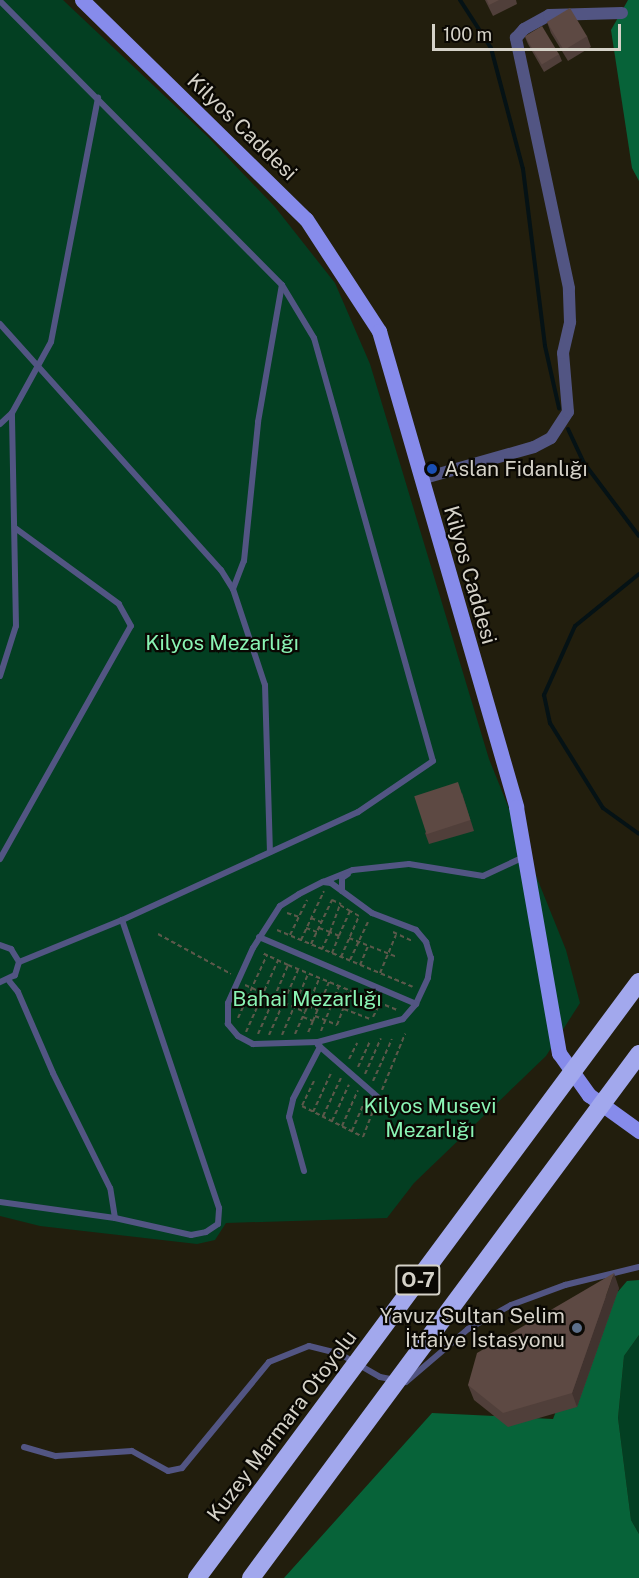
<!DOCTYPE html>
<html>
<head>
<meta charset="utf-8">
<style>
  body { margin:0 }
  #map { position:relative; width:639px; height:1578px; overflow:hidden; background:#221e0d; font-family:"Public Sans",sans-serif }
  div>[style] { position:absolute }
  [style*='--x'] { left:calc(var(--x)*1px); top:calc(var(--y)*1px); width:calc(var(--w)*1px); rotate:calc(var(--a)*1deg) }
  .green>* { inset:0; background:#033f22 }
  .forest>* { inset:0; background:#076339 }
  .stream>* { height:4px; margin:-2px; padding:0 2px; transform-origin:2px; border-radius:2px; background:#051215 }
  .path>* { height:2px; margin-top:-1px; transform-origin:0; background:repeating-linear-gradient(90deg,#5c584a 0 4.5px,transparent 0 7.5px) }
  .lane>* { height:6px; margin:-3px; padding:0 3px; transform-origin:3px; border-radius:3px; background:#525583 }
  .street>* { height:12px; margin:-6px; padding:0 6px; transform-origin:6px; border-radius:6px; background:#525583 }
  .primary>* { height:15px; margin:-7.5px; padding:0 7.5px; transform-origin:7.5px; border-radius:7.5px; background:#868beb }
  .highway-bridge>* { height:18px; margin:-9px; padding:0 9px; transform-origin:9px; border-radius:9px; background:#a2a8ed }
  .wall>* { inset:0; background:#503f3a }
  .shaded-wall>* { inset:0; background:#41332f }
  .building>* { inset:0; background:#5d4943; transform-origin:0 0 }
  .dots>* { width:16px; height:16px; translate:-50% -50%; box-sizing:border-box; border:3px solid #0a0803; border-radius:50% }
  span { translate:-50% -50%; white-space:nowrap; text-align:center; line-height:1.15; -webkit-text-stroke:4.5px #0a0803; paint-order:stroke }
  .shield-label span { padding:2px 4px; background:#0a0803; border:2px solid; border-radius:4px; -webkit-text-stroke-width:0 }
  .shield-label { font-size:20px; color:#d5d2c8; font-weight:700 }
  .street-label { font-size:21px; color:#d5d2c8 }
  .poi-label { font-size:21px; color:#d5d2c8 }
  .left { translate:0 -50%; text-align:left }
  .right { translate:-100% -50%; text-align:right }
  .park-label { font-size:21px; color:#8af4b4 }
  .scale { position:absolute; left:432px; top:24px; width:189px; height:27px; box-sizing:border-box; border:3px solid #d5d2c8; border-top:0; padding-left:8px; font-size:18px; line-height:21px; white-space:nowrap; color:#d5d2c8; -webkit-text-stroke:4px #0a0803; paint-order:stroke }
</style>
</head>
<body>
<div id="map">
  <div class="green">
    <i style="clip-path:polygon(0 0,63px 0,208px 137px,275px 207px,335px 283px,370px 364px,489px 759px,566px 950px,580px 1003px,546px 1056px,414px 1183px,387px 1218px,226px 1223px,215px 1240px,197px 1244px,40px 1226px,0 1216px)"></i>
    <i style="clip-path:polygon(639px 1335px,639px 1534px,631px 1520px,618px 1418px,624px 1356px)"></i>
  </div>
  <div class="forest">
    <i style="clip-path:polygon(628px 0,639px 0,639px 181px,632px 168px,611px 30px)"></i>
    <i style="clip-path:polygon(639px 1280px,639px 1335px,624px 1356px,618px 1418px,631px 1520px,639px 1534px,639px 1578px,284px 1578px,432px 1413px,553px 1419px,589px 1326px,627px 1281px)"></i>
  </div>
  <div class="stream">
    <i style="--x:460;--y:0;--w:57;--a:57.1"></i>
    <i style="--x:491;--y:48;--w:125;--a:75.2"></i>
    <i style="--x:523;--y:169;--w:178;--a:82.9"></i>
    <i style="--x:545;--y:346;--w:64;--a:77.3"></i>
    <i style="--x:568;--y:429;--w:38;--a:65"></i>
    <i style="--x:584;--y:463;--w:91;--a:53"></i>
    <i style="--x:639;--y:574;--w:82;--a:140.9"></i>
    <i style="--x:575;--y:626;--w:76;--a:114.2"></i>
    <i style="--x:544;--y:695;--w:29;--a:78"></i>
    <i style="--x:550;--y:723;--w:100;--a:58.1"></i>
    <i style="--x:603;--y:808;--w:44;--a:35.8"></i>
  </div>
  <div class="path">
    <i style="--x:287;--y:913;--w:13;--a:18"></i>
    <i style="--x:311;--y:918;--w:11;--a:22"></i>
    <i style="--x:306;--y:928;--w:12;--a:20"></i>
    <i style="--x:319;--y:928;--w:12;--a:20"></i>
    <i style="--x:330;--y:932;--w:19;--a:115"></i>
    <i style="--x:277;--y:930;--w:147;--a:22.7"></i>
    <i style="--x:393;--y:932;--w:21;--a:25"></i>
    <i style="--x:158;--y:934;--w:83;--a:28.7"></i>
    <i style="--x:290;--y:935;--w:39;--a:-64"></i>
    <i style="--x:349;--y:938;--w:52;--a:21.6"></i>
    <i style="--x:301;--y:940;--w:54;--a:-64.9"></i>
    <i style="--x:311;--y:944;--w:49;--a:-64.5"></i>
    <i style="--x:332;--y:900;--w:10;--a:24"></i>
    <i style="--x:332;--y:953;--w:18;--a:-68"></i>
    <i style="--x:339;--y:936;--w:10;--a:-156"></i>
    <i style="--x:330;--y:932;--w:29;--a:-70"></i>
    <i style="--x:340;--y:905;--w:12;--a:31"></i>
    <i style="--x:350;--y:911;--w:27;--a:114"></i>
    <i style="--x:341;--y:957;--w:45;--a:-66.3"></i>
    <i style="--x:359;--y:916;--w:10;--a:-151"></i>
    <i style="--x:350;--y:960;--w:42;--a:-64.7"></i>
    <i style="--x:288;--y:965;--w:118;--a:22.4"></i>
    <i style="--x:360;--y:965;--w:21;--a:-67"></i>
    <i style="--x:380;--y:973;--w:41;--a:-67.2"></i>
    <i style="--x:245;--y:985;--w:32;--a:24"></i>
    <i style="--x:274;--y:998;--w:36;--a:-67"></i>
    <i style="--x:288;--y:965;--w:29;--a:-155"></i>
    <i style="--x:284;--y:1003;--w:23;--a:23"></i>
    <i style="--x:305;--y:1012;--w:36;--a:-67"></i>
    <i style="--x:308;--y:1006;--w:11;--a:22"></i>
    <i style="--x:344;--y:1009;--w:28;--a:21"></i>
    <i style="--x:315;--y:1016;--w:24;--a:22"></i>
    <i style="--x:337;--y:1025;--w:36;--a:-69"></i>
    <i style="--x:303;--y:1017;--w:11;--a:22"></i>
    <i style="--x:313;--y:1021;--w:13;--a:113"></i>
    <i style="--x:373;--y:1017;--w:16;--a:-63"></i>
    <i style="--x:238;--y:1018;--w:69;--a:-65.3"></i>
    <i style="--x:313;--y:1021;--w:42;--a:-67.7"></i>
    <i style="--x:321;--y:1031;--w:48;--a:-68.2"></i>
    <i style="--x:246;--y:1032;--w:79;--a:-66"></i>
    <i style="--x:258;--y:1034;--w:39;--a:-66"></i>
    <i style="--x:295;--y:1034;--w:24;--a:-66"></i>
    <i style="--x:269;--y:1035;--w:71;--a:-66"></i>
    <i style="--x:282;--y:1035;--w:66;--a:-66.9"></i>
    <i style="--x:349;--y:1059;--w:18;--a:-63"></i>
    <i style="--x:358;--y:1067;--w:29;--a:-65"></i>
    <i style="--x:365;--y:1074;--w:39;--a:-66"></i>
    <i style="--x:314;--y:1081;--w:28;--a:116"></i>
    <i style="--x:302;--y:1106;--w:68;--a:26.9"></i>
    <i style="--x:363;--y:1137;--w:33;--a:-69"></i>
    <i style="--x:373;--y:1081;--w:46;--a:-65.7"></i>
    <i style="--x:382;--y:1090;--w:61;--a:-67.7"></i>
    <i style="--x:313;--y:1112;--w:45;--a:-65.1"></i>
    <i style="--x:323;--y:1116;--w:42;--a:-64.7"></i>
    <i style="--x:332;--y:1121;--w:40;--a:-65"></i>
    <i style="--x:342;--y:1126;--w:39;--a:-66"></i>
    <i style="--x:352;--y:1131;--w:36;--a:-67"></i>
  </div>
  <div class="lane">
    <i style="--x:0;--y:1;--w:400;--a:45.2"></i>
    <i style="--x:282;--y:285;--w:62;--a:58.9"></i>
    <i style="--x:314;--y:338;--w:439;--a:74.3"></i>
    <i style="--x:433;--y:761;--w:91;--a:145.8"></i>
    <i style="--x:358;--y:812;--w:260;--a:155.4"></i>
    <i style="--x:122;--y:920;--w:111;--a:157.8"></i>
    <i style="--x:0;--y:324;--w:331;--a:48.1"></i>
    <i style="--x:221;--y:570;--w:22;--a:58"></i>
    <i style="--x:233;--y:589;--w:101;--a:71.6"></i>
    <i style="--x:265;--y:685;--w:167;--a:88.3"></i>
    <i style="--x:0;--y:424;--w:16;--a:-43"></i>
    <i style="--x:12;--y:413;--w:81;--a:-61.2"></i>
    <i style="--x:51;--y:342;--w:249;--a:-79.1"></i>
    <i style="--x:233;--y:589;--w:30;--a:-69"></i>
    <i style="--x:244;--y:561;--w:140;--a:-84.2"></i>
    <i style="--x:258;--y:422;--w:139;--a:-80.1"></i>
    <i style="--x:0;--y:676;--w:52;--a:-72.3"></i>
    <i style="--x:16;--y:626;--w:213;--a:-91.1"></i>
    <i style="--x:0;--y:859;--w:267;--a:-60.7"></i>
    <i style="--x:131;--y:626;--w:25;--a:-119"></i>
    <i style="--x:119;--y:604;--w:129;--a:-143.8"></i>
    <i style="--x:323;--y:882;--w:8;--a:7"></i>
    <i style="--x:331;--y:883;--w:51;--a:36.2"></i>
    <i style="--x:372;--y:913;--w:47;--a:21.1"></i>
    <i style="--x:416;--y:930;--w:16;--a:50"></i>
    <i style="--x:426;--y:942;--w:17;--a:73"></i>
    <i style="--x:431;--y:958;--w:20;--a:99"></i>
    <i style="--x:428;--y:978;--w:29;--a:115"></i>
    <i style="--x:416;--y:1004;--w:20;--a:131"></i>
    <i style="--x:403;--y:1019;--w:88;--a:164.9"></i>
    <i style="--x:318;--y:1042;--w:65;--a:178.2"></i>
    <i style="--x:253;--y:1044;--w:17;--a:-152"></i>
    <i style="--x:238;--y:1036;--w:16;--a:-130"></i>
    <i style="--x:228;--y:1024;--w:21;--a:-90"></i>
    <i style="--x:228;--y:1003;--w:60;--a:-65.6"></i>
    <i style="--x:253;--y:948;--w:50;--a:-57.3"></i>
    <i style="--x:280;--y:906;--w:22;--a:-32"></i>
    <i style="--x:299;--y:894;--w:27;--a:-27"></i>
    <i style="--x:323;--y:882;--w:32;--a:-22"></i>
    <i style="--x:353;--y:870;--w:56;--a:-6.1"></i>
    <i style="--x:409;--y:864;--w:75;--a:9.2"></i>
    <i style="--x:483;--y:876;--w:45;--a:-24.9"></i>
    <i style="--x:342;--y:891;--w:13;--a:-90"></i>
    <i style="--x:342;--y:878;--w:7;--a:-34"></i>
    <i style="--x:259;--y:937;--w:171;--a:23.1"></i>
    <i style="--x:0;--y:945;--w:12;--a:20"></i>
    <i style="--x:11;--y:949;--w:15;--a:58"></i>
    <i style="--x:19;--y:962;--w:14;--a:107"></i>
    <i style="--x:15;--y:975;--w:17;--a:155"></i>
    <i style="--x:318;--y:1045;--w:81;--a:41"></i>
    <i style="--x:304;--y:1171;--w:56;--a:-105.5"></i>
    <i style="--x:289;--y:1117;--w:18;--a:-77"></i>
    <i style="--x:293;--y:1099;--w:59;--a:-62.6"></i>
    <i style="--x:0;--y:1202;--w:116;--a:7.9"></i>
    <i style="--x:115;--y:1218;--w:30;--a:-99"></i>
    <i style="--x:110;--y:1188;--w:128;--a:-116.4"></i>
    <i style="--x:53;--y:1073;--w:88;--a:-113.4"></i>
    <i style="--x:18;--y:992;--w:14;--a:-129"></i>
    <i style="--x:115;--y:1218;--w:78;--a:12.6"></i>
    <i style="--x:191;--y:1235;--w:15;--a:-11"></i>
    <i style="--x:206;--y:1232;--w:14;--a:-34"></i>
    <i style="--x:218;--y:1224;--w:16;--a:-86"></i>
    <i style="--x:219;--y:1208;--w:304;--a:-108.6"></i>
    <i style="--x:24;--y:1447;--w:33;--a:16"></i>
    <i style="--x:56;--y:1456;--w:76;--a:-3.8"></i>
    <i style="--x:132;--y:1451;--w:41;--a:29.1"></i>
    <i style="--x:168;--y:1471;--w:14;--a:-12"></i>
    <i style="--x:182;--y:1468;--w:137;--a:-50.6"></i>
    <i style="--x:269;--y:1362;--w:43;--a:-21.8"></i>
    <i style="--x:309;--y:1346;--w:32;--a:14"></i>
    <i style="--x:340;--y:1354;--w:46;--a:29.9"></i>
    <i style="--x:380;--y:1377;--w:26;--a:11"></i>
    <i style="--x:406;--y:1382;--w:82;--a:-40.5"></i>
    <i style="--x:468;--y:1329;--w:49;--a:-29.2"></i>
    <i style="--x:511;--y:1305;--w:58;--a:-20.3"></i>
    <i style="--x:565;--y:1285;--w:76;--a:-13.7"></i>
  </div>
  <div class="street">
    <i style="--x:421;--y:479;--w:117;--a:-15.8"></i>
    <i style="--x:534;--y:447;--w:19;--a:-28"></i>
    <i style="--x:551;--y:438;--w:31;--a:-57"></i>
    <i style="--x:568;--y:412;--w:59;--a:-94.8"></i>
    <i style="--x:563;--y:353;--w:32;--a:-77"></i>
    <i style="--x:570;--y:322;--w:34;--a:-92"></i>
    <i style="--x:569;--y:288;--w:256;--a:-102"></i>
    <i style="--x:516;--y:38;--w:12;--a:-48"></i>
    <i style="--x:524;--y:29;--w:29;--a:-29"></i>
    <i style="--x:549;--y:15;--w:73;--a:-1.6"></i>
  </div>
  <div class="primary">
    <i style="--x:82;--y:0;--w:313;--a:44.4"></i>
    <i style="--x:306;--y:219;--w:134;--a:56.9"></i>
    <i style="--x:379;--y:331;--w:495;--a:73.9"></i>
    <i style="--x:516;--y:807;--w:250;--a:80.1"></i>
    <i style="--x:559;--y:1053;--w:52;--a:54.5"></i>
    <i style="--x:589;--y:1095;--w:62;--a:35.8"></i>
  </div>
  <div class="highway-bridge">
    <i style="--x:197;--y:1578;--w:742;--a:-53.44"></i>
    <i style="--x:251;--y:1578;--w:652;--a:-53.48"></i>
  </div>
  <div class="wall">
    <i style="clip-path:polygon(485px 0,516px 0,517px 4px,493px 16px)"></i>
    <i style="clip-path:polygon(547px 22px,587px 36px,591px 47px,568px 61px,551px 33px)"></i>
    <i style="clip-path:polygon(525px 37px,559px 54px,562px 61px,544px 72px,528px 44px)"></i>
    <i style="clip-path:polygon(462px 793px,474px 831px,429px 844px,425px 833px)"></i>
    <i style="clip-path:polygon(619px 1288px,577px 1407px,508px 1427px,474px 1400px,468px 1385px)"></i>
  </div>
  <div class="shaded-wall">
    <i style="clip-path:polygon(614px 1273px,619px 1288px,577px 1407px,572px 1393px)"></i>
  </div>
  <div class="building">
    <i style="clip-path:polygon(487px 0,499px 0,489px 5px)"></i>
    <i style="left:570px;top:8px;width:33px;height:27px;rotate:59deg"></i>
    <i style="left:542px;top:26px;width:33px;height:20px;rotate:59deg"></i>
    <i style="left:458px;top:782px;width:40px;height:46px;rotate:72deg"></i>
    <i style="clip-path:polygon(614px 1273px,572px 1393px,503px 1413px,468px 1385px,477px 1353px)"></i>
  </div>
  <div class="dots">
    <i style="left:432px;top:469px;background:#1a4fb4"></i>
    <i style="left:577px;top:1328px;background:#5c6f8a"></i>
  </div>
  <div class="shield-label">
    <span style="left:418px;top:1280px">O-7</span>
  </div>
  <div class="street-label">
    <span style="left:242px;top:127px;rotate:44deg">Kilyos Caddesi</span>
    <span style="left:470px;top:575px;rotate:74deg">Kilyos Caddesi</span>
    <span style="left:282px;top:1426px;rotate:-53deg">Kuzey Marmara Otoyolu</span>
  </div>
  <div class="poi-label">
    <span class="left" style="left:444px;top:469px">Aslan Fidanlığı</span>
    <span class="right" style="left:565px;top:1328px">Yavuz Sultan Selim<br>İtfaiye İstasyonu</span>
  </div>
  <div class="park-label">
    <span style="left:222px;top:643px">Kilyos Mezarlığı</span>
    <span style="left:307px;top:999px">Bahai Mezarlığı</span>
    <span style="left:430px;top:1118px">Kilyos Musevi<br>Mezarlığı</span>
  </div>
  <div class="scale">100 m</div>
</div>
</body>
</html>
